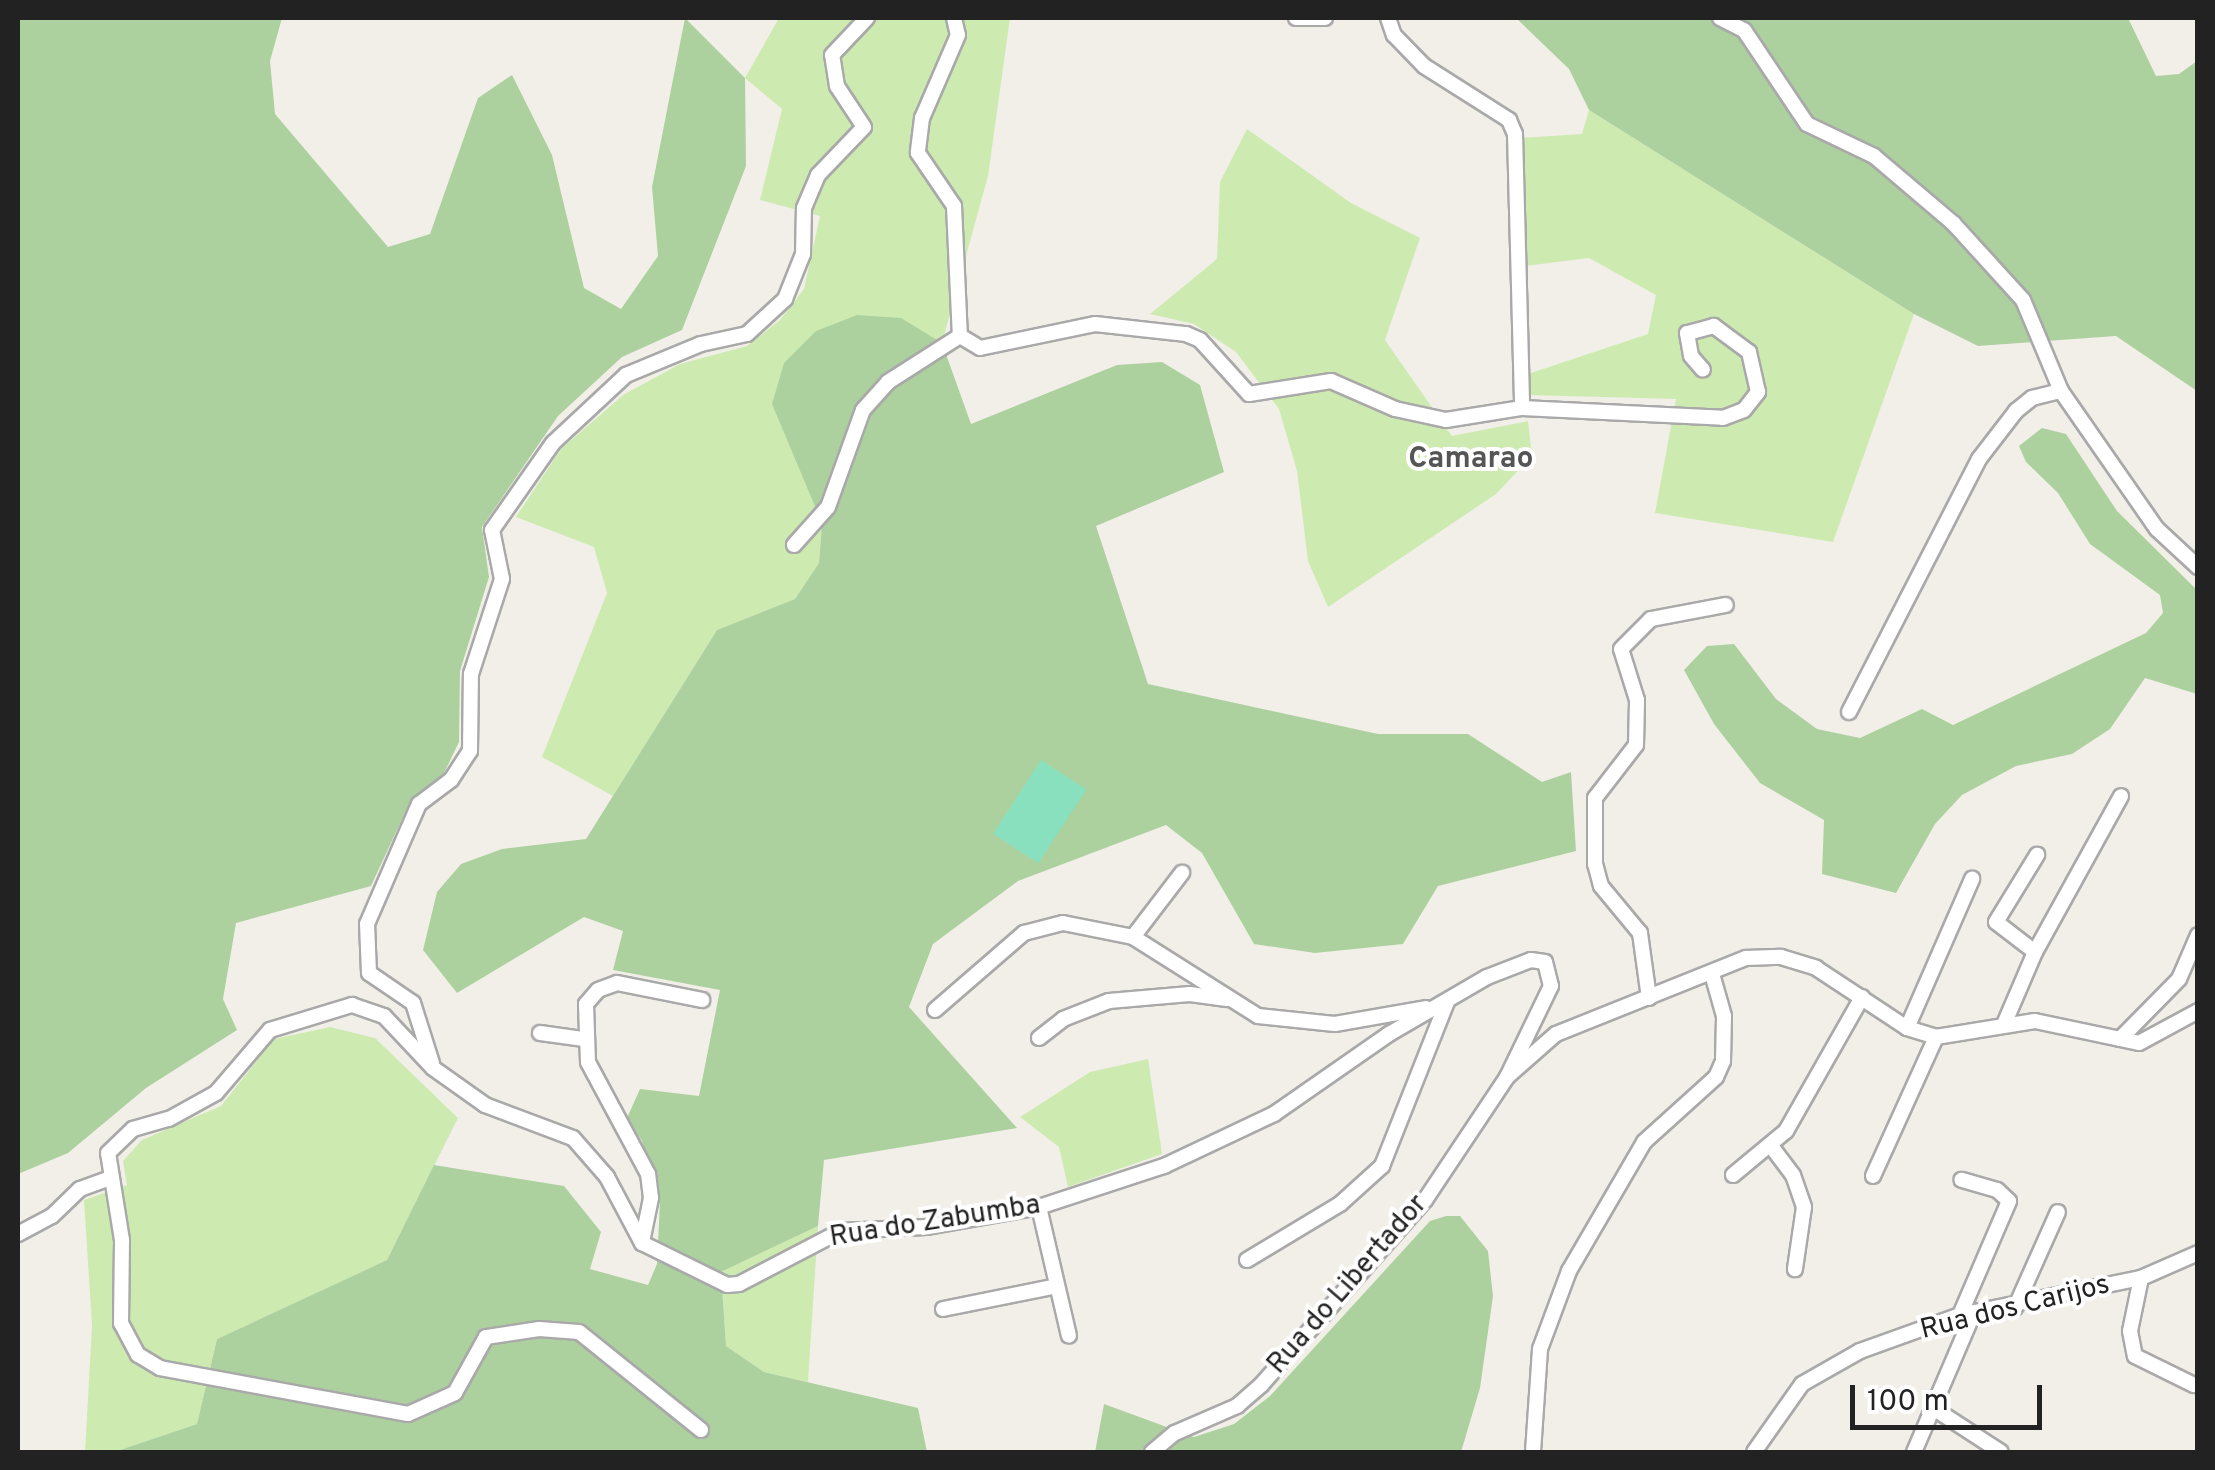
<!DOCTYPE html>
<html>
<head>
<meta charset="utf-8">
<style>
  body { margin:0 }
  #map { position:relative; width:2215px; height:1470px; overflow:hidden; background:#f2efe9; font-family:Overpass,sans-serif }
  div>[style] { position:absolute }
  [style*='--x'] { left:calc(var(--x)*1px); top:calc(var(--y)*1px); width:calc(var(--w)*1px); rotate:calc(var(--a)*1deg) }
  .grass>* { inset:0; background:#cdebb0 }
  .forest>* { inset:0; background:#add19e }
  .pitch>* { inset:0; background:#88e0be; transform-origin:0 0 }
  .roads { filter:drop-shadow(2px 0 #a9a9a9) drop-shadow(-2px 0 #a9a9a9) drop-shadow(0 2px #a9a9a9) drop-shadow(0 -2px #a9a9a9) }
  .minor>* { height:14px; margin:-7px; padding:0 7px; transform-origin:7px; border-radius:7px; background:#fff }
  span { translate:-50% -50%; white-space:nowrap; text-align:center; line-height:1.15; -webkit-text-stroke:8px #fff; paint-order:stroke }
  .street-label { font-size:28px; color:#222 }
  .neighbourhood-label { font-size:30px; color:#555; font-weight:700 }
  .frame { position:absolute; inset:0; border:20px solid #222; pointer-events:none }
  .scale { position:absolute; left:1850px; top:1385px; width:192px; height:45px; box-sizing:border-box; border:5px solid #222; border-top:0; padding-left:12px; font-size:30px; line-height:35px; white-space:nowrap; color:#222; -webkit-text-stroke:8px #fff; paint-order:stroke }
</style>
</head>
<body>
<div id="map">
  <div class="grass">
    <i style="clip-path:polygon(779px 18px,1010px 18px,988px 176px,942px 343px,822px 523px,819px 563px,795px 599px,717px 630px,613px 796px,542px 757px,607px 593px,594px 547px,516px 517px,561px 449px,623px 395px,680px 364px,747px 346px,780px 320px,804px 289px,820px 216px,760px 200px,782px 109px,745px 78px)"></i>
    <i style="clip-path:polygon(1589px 110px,1914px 314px,1833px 542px,1655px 513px,1676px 399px,1528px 395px,1531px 373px,1648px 334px,1656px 295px,1589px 258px,1525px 266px,1521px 138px,1582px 134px)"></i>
    <i style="clip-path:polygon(1247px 129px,1351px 203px,1420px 238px,1385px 340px,1452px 436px,1528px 421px,1532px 456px,1496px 494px,1328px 607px,1308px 561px,1297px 471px,1279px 409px,1236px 352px,1194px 324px,1150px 314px,1217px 259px,1220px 182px)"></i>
    <i style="clip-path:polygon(330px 1027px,375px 1038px,458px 1118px,387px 1260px,217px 1339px,197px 1424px,114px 1452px,85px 1452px,92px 1325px,84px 1200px,127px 1185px,123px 1161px,142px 1140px,221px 1106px,274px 1039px)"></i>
    <i style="clip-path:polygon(1148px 1059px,1162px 1154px,1068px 1187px,1059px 1147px,1020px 1117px,1090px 1072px)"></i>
    <i style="clip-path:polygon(818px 1226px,808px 1382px,764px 1372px,726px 1346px,721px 1272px)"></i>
  </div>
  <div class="forest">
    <i style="clip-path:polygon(18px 18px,282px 18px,270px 61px,275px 114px,388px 247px,430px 234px,478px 98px,512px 75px,552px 155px,584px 288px,621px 309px,658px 256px,652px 187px,685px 18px,745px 78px,746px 166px,682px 330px,622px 357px,558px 416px,482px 527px,489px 577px,460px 671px,459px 742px,444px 773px,408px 806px,371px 886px,236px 923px,223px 999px,237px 1030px,146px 1088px,68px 1153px,18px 1174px)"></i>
    <i style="clip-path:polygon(1516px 18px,2128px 18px,2156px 76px,2179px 74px,2197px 61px,2197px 391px,2116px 336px,1978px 346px,1914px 314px,1589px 110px,1569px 69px)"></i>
    <i style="clip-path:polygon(857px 315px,901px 318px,942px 343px,971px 424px,1117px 365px,1162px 362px,1200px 385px,1224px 472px,1096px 526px,1148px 684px,1378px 734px,1468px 734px,1542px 782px,1571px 772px,1576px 851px,1438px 886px,1403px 944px,1315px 953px,1254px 944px,1202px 853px,1166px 825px,1018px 881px,933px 944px,909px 1007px,1017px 1128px,824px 1160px,818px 1226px,721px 1272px,726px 1346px,764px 1372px,918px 1408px,927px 1452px,114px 1452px,197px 1424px,217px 1339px,387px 1260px,434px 1165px,564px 1186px,601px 1232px,590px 1269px,648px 1285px,657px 1264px,660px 1201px,642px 1141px,627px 1118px,640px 1089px,699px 1096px,720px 990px,613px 970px,623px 931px,584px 917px,457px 993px,423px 950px,437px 892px,461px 864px,502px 849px,586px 839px,717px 630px,795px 599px,819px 563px,822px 523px,772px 404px,784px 363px,816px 331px)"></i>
    <i style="clip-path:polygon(2042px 428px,2066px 434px,2117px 511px,2197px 590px,2197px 694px,2145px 678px,2110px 729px,2072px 754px,2016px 766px,1962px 795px,1935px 824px,1896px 893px,1822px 874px,1824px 820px,1760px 783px,1714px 724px,1684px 670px,1707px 646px,1734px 644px,1776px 699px,1817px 729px,1860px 738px,1922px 709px,1953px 725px,2146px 633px,2163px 613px,2160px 595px,2090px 544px,2058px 493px,2026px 462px,2019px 446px)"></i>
    <i style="clip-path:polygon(1446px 1216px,1460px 1216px,1488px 1251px,1493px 1296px,1480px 1388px,1461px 1452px,1095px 1452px,1104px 1404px,1194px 1437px,1234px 1424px,1270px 1396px,1430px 1221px)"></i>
  </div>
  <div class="pitch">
    <i style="left:1041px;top:760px;width:54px;height:88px;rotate:33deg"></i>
  </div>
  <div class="roads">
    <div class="minor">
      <i style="--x:954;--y:18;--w:17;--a:77"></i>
      <i style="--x:958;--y:35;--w:90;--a:113.4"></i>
      <i style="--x:922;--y:118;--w:35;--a:97"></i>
      <i style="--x:918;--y:153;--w:64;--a:55.8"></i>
      <i style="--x:954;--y:206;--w:130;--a:87.4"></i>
      <i style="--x:960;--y:336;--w:23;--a:31"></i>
      <i style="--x:980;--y:348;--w:117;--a:-11.8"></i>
      <i style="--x:1095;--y:324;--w:92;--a:6.3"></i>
      <i style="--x:1186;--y:334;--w:15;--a:23"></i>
      <i style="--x:1200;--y:340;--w:73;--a:47.8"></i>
      <i style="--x:1249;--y:394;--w:83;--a:-9"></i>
      <i style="--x:1331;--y:381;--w:70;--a:23.6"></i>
      <i style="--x:1395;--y:409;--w:52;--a:12.2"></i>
      <i style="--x:1446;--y:420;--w:77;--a:-9"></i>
      <i style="--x:1522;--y:408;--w:201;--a:2.8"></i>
      <i style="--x:1723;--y:418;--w:22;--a:-21"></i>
      <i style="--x:1744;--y:410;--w:23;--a:-52"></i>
      <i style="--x:1758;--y:392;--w:41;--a:-102.7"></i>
      <i style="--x:1749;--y:352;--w:44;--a:-143.4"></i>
      <i style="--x:1714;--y:326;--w:28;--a:165"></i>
      <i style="--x:1687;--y:333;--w:23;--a:80"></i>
      <i style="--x:1691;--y:356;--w:18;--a:49"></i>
      <i style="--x:1296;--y:18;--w:29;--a:0"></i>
      <i style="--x:1388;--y:18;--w:18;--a:71"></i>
      <i style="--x:1394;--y:35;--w:43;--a:45.9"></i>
      <i style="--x:1424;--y:66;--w:101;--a:32.4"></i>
      <i style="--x:1509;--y:120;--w:15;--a:67"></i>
      <i style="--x:1515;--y:134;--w:274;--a:88.5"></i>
      <i style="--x:1720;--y:18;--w:27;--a:27"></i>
      <i style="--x:1744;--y:30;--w:113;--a:56.2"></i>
      <i style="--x:1807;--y:124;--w:74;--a:25.5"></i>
      <i style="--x:1874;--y:156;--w:104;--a:40.3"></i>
      <i style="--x:1953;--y:223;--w:104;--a:47.7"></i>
      <i style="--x:2023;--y:300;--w:99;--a:67.3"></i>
      <i style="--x:2061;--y:391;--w:168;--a:55.2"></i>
      <i style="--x:2157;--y:529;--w:56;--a:42.8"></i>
      <i style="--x:794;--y:545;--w:51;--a:-48.2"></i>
      <i style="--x:828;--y:507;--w:103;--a:-70.2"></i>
      <i style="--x:863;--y:410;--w:38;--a:-48"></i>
      <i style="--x:888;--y:382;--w:85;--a:-32.6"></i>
      <i style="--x:1849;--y:712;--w:284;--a:-62.8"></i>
      <i style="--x:1979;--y:459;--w:61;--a:-52.4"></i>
      <i style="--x:2016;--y:411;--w:21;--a:-39"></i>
      <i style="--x:2032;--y:398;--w:30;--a:-14"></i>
      <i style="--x:1133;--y:937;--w:81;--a:-52.6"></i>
      <i style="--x:2035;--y:952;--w:49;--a:-142.4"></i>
      <i style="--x:1996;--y:922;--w:79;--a:-58.5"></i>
      <i style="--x:1649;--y:998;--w:66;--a:-97.9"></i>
      <i style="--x:1640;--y:933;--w:61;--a:-129.7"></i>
      <i style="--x:1601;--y:886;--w:23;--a:-105"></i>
      <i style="--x:1595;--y:864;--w:66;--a:-90"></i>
      <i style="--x:1595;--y:798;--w:67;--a:-52.3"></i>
      <i style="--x:1636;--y:745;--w:45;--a:-88.7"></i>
      <i style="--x:1637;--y:700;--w:53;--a:-107.4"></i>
      <i style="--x:1621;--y:649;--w:42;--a:-45"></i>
      <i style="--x:1651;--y:619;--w:76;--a:-10.6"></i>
      <i style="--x:935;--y:1010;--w:118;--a:-40.9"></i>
      <i style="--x:1024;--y:933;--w:40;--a:-14.4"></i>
      <i style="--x:1063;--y:923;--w:71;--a:11.3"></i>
      <i style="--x:1133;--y:937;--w:148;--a:32.3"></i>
      <i style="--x:1258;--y:1016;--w:77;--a:5.9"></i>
      <i style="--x:1335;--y:1024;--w:92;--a:-10"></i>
      <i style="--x:2005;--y:1022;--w:76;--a:-66.8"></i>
      <i style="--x:2035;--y:952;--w:178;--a:-61.1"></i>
      <i style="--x:1907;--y:1028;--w:163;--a:-66.4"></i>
      <i style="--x:540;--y:1033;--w:43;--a:7.9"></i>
      <i style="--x:1039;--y:1038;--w:31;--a:-38"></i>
      <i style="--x:1063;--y:1019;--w:49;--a:-21.4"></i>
      <i style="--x:1109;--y:1001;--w:81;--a:-4.9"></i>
      <i style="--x:1190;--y:994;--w:37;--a:8"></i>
      <i style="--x:2120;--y:1039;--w:84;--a:-45.5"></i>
      <i style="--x:2179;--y:979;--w:48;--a:-66.6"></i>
      <i style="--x:432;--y:1063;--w:63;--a:-107.6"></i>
      <i style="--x:413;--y:1003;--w:53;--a:-145.7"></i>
      <i style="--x:369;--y:973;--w:49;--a:-92.3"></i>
      <i style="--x:367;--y:924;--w:131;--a:-66.6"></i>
      <i style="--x:419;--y:804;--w:40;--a:-37"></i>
      <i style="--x:451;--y:780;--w:35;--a:-57"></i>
      <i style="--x:470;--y:751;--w:77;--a:-89.3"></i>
      <i style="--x:471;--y:674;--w:100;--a:-71.9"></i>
      <i style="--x:502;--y:579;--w:50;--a:-101.5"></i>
      <i style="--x:492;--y:530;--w:106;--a:-55"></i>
      <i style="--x:553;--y:443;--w:100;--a:-43"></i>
      <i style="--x:626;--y:375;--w:81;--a:-22.5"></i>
      <i style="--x:701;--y:344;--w:47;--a:-12.3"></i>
      <i style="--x:747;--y:334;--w:52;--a:-42.6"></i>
      <i style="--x:785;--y:299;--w:48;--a:-68.2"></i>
      <i style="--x:803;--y:254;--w:46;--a:-88.8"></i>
      <i style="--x:804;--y:208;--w:36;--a:-67"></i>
      <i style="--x:818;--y:175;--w:66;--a:-46.2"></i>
      <i style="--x:864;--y:127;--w:49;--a:-123.4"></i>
      <i style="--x:837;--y:86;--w:31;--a:-99"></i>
      <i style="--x:832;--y:55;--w:51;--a:-46.6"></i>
      <i style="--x:1771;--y:1146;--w:36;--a:53"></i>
      <i style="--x:1793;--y:1175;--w:34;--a:71"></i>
      <i style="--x:1804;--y:1207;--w:63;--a:98.3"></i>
      <i style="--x:1733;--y:1175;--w:69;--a:-39.7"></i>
      <i style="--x:1786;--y:1131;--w:154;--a:-60.4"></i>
      <i style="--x:1873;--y:1176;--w:153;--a:-65.6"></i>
      <i style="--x:1039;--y:1207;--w:132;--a:76.9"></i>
      <i style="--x:18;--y:1234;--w:38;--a:-28"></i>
      <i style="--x:52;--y:1216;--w:39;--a:-44"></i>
      <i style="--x:80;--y:1189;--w:33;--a:-20"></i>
      <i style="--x:642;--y:1242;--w:45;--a:-78.4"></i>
      <i style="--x:651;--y:1198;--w:24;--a:-97"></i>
      <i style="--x:648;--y:1174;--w:127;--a:-118.2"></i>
      <i style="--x:588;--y:1062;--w:58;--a:-92"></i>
      <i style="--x:586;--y:1004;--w:18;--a:-49"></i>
      <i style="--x:598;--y:990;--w:20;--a:-20"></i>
      <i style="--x:617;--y:983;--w:87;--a:11.3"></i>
      <i style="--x:1247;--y:1260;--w:109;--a:-31.1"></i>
      <i style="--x:1340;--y:1204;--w:57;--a:-42.1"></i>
      <i style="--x:1382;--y:1166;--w:176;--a:-68.4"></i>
      <i style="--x:2141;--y:1278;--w:54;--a:101.7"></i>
      <i style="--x:2130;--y:1331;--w:25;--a:79"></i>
      <i style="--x:2135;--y:1356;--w:66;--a:26.2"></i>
      <i style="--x:2015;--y:1308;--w:105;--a:-65.9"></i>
      <i style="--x:943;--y:1309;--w:116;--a:-11.4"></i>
      <i style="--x:1960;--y:1315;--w:124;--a:-66.7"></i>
      <i style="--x:2009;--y:1201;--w:16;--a:-137"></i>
      <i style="--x:1997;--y:1190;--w:37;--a:-164"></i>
      <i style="--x:1936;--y:1410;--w:77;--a:32.9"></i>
      <i style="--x:701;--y:1430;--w:156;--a:-141.2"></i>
      <i style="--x:579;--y:1332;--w:40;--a:-175.7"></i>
      <i style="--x:539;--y:1329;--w:54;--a:171.4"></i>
      <i style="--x:486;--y:1337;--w:64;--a:119"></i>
      <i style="--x:455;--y:1393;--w:51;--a:155.9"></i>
      <i style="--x:408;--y:1414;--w:252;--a:-169.5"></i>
      <i style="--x:160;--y:1368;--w:26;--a:-149"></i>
      <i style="--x:138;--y:1355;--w:36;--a:-118"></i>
      <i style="--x:121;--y:1323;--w:83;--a:-89.3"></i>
      <i style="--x:122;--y:1240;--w:88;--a:-99.1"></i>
      <i style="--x:108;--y:1153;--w:35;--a:-44"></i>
      <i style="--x:133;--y:1129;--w:37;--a:-16"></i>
      <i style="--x:169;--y:1119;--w:54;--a:-29"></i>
      <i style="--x:216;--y:1093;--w:83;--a:-49.4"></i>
      <i style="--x:270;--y:1030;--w:86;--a:-17"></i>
      <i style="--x:352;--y:1005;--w:34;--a:19"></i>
      <i style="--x:384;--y:1016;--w:71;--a:46.7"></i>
      <i style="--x:433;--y:1068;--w:64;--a:35.4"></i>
      <i style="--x:485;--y:1105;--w:94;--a:20.6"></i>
      <i style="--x:573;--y:1138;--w:52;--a:48.9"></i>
      <i style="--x:607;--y:1177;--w:75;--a:62.1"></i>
      <i style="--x:642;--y:1243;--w:95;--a:26.3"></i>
      <i style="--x:727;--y:1285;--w:12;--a:-5"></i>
      <i style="--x:739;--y:1284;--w:115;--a:-27.5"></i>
      <i style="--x:841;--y:1231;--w:85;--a:-2.7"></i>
      <i style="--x:926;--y:1227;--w:115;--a:-10"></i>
      <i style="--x:1039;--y:1207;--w:132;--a:-18.2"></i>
      <i style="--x:1164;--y:1166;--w:122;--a:-25.3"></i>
      <i style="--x:1274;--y:1114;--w:140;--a:-34.8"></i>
      <i style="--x:1389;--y:1034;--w:113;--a:-30.2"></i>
      <i style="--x:1487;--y:977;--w:47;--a:-21.1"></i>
      <i style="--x:1531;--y:960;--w:14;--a:8"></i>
      <i style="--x:1545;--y:962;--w:25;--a:76"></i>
      <i style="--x:1551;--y:986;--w:101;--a:115.8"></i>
      <i style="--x:1507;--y:1077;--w:65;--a:-41.3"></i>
      <i style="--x:1556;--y:1034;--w:205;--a:-21.8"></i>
      <i style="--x:1746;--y:958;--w:35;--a:-2"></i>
      <i style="--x:1781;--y:957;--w:37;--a:17"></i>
      <i style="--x:1816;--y:968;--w:109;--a:33.4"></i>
      <i style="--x:1907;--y:1028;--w:30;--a:17"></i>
      <i style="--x:1936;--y:1037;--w:100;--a:-9.2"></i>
      <i style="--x:2035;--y:1021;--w:106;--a:11.9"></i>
      <i style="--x:2139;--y:1043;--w:67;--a:-28.5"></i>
      <i style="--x:1152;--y:1452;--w:30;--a:-40"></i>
      <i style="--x:1175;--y:1433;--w:68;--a:-23.5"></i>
      <i style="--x:1237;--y:1406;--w:33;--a:-41"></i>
      <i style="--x:1262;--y:1384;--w:246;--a:-48.5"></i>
      <i style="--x:1425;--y:1200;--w:148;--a:-56.3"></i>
      <i style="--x:1533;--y:1452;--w:103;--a:-86.1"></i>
      <i style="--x:1540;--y:1349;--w:83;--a:-69.6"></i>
      <i style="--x:1569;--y:1271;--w:149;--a:-59.8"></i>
      <i style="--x:1644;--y:1142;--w:97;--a:-42.1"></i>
      <i style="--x:1716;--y:1077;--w:17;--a:-66"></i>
      <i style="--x:1723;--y:1061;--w:45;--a:-88.7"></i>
      <i style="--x:1724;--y:1016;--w:44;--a:-105.9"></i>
      <i style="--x:1754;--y:1452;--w:83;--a:-54.8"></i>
      <i style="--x:1802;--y:1384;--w:67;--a:-29.6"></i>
      <i style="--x:1860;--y:1351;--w:106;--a:-19.8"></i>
      <i style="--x:1960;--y:1315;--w:185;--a:-11.6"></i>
      <i style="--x:2141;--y:1278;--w:62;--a:-23.7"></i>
      <i style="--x:1914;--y:1452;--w:152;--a:-66.8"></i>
    </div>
  </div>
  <div class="street-label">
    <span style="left:935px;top:1222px;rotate:-9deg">Rua do Zabumba</span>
    <span style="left:1348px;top:1285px;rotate:-49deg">Rua do Libertador</span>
    <span style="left:2015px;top:1308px;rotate:-14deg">Rua dos Carijos</span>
  </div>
  <div class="neighbourhood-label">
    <span style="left:1471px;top:460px">Camarao</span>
  </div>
  <div class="frame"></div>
  <div class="scale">100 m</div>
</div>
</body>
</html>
